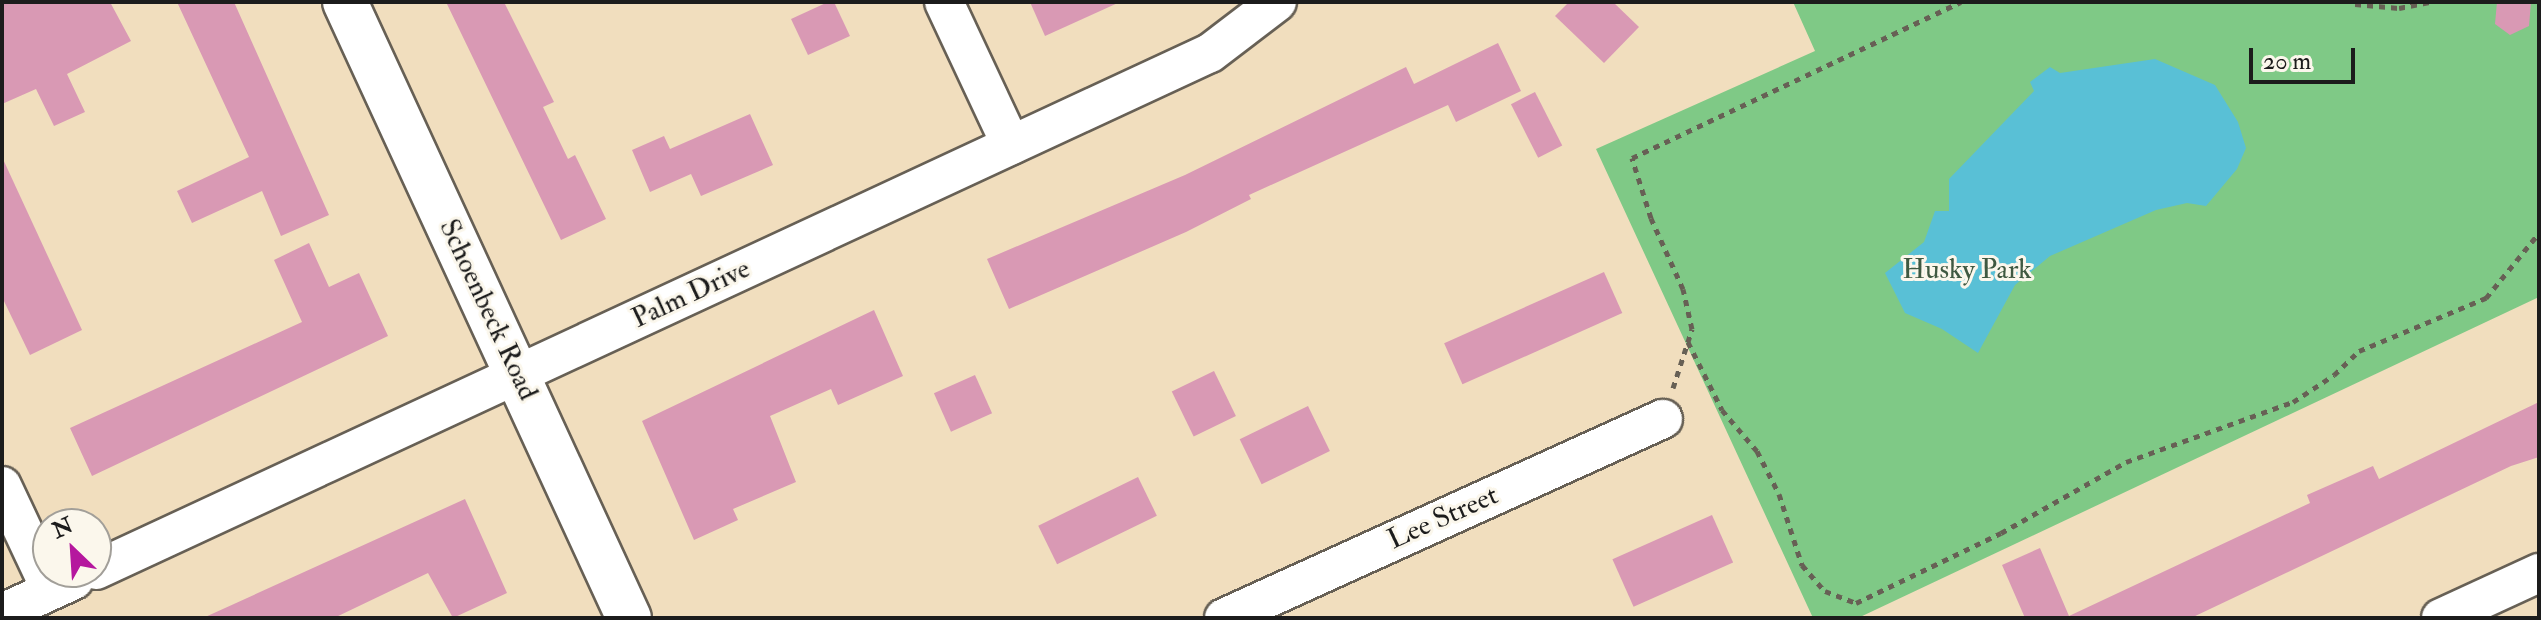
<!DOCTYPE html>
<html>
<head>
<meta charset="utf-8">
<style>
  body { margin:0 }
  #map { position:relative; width:2541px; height:620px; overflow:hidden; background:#f1debe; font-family:"IM FELL Double Pica",serif }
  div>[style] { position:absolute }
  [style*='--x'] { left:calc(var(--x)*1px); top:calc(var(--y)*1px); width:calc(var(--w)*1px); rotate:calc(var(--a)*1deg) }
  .green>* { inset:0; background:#7fc986 }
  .water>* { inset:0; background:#59c0d6 }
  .building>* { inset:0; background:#d999b4; transform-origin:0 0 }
  .path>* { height:5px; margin-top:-2.5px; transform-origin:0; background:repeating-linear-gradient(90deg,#676055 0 6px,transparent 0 12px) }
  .roads { filter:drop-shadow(2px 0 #676055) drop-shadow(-2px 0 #676055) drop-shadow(0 2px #676055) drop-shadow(0 -2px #676055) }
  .minor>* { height:38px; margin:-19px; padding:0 19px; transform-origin:19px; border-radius:19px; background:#fff }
  .major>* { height:44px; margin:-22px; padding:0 22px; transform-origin:22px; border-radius:22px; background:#fff }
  span { translate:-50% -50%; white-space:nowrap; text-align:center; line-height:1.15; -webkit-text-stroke:6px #fbf7ec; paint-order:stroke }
  .park-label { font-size:28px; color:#3f5941 }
  .street-label { font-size:28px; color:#1c1c1c }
  .frame { position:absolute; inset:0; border:4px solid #1c1c1c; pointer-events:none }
  .north { position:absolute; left:32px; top:508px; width:80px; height:80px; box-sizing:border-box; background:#fbf7ec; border:2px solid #a29f99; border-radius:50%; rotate:335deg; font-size:22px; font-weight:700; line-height:32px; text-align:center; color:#1c1c1c }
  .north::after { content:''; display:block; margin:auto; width:28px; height:36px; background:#b5179e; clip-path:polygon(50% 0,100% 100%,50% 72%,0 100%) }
  .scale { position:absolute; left:2249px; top:48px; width:106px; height:36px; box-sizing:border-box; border:4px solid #1c1c1c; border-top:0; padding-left:10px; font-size:24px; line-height:28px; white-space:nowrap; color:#1c1c1c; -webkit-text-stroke:6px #fbf7ec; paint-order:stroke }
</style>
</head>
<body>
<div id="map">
  <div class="green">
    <i style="clip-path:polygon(1793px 2px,2539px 2px,2539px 297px,1858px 618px,1813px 618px,1596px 149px,1815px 51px)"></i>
  </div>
  <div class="water">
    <i style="clip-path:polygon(2155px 59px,2215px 85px,2238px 122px,2246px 148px,2237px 169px,2206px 206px,2187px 203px,2156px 210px,2050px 256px,2015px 285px,1978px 353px,1942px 329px,1905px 313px,1885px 273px,1924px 242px,1935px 211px,1949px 211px,1949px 179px,2034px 91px,2030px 82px,2050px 67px,2060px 73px)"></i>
  </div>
  <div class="building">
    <i style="clip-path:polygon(2px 2px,110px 2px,131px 41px,67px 74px,85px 112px,54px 126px,36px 89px,2px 104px)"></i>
    <i style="clip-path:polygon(177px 2px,234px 2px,329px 215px,281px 236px,262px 191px,192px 223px,177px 191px,249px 157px)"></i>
    <i style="clip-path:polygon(446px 2px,504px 2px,554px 102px,543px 107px,568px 159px,575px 155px,606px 219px,561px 240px)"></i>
    <i style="clip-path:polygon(828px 2px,834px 2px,850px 36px,808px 55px,791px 19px)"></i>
    <i style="clip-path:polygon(1030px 2px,1120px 2px,1045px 36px)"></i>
    <i style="clip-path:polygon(1569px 2px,1613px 2px,1639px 27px,1604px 63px,1555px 16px)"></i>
    <i style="clip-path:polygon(2497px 2px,2531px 2px,2529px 26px,2510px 35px,2495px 24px)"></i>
    <i style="clip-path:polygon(1498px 43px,1521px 91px,1456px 122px,1448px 105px,1249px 195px,1251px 199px,1186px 232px,1009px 309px,987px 259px,1185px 175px,1406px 67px,1414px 84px)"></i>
    <i style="left:1535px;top:92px;width:60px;height:27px;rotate:63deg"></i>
    <i style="clip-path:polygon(750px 114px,773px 165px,701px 196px,691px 174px,650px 192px,632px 150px,664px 136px,670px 149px)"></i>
    <i style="clip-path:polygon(2px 157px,82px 330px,30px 355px,2px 297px)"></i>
    <i style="clip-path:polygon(309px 243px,329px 287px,359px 273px,388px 336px,92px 476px,70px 428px,302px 322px,274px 260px)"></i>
    <i style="left:1604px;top:272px;width:45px;height:175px;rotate:66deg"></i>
    <i style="clip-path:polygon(874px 310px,903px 376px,838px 405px,831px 389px,770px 416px,796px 482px,733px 509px,738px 520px,694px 540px,642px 421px)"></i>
    <i style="left:1214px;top:371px;width:50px;height:47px;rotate:64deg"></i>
    <i style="left:975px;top:375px;width:42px;height:45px;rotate:66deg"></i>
    <i style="clip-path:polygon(2539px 402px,2539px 457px,2511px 466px,2191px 618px,2025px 618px,2002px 565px,2040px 548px,2069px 616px,2310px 503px,2307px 495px,2373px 466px,2379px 479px)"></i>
    <i style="left:1308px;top:406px;width:50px;height:76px;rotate:64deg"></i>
    <i style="left:1138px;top:477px;width:43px;height:111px;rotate:64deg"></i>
    <i style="clip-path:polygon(465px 499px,507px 593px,453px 618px,428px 573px,334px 618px,203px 618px)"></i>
    <i style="left:1712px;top:515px;width:52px;height:109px;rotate:66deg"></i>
  </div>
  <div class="path">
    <i style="--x:2355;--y:4;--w:44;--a:5.2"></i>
    <i style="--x:2399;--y:8;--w:31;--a:-11"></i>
    <i style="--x:1688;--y:342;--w:76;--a:63.4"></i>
    <i style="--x:1722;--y:410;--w:54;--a:49.5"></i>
    <i style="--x:1757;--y:451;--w:48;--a:62.9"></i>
    <i style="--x:1779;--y:494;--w:75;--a:72.1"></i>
    <i style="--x:1802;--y:565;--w:35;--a:49"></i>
    <i style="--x:1825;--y:591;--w:33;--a:21"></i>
    <i style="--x:1856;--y:603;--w:161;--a:-25.8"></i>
    <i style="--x:2001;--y:533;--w:144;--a:-29.6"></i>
    <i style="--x:2126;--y:462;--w:177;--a:-19.8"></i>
    <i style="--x:2293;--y:402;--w:49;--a:-33.4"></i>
    <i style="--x:2334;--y:375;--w:35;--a:-44"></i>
    <i style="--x:2359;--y:351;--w:138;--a:-22.7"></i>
    <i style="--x:2486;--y:298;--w:84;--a:-50.8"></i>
    <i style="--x:1673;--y:388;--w:62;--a:-72.1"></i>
    <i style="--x:1692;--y:329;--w:41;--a:-102.7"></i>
    <i style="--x:1683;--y:289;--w:78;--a:-114.3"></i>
    <i style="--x:1651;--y:218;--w:63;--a:-107.6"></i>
    <i style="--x:1632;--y:158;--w:364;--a:-25.4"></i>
  </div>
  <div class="roads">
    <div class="minor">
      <i style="--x:944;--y:2;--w:158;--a:64.9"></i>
      <i style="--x:2;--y:486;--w:115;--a:64.8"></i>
      <i style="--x:96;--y:570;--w:1228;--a:-24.9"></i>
      <i style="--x:1210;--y:53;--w:84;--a:-37.3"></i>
      <i style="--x:2;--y:613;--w:79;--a:-24.6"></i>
      <i style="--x:1224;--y:618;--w:482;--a:-24.4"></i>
      <i style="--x:2441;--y:618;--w:108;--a:-24.7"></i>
    </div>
    <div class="major">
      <i style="--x:345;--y:2;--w:678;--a:65.25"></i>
    </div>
  </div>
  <div class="park-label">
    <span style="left:1967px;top:270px">Husky Park</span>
  </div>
  <div class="street-label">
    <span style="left:691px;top:294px;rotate:-25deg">Palm Drive</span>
    <span style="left:488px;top:310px;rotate:65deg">Schoenbeck Road</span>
    <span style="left:1443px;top:518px;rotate:-24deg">Lee Street</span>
  </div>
  <div class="frame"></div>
  <div class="north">N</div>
  <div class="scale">20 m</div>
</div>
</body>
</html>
